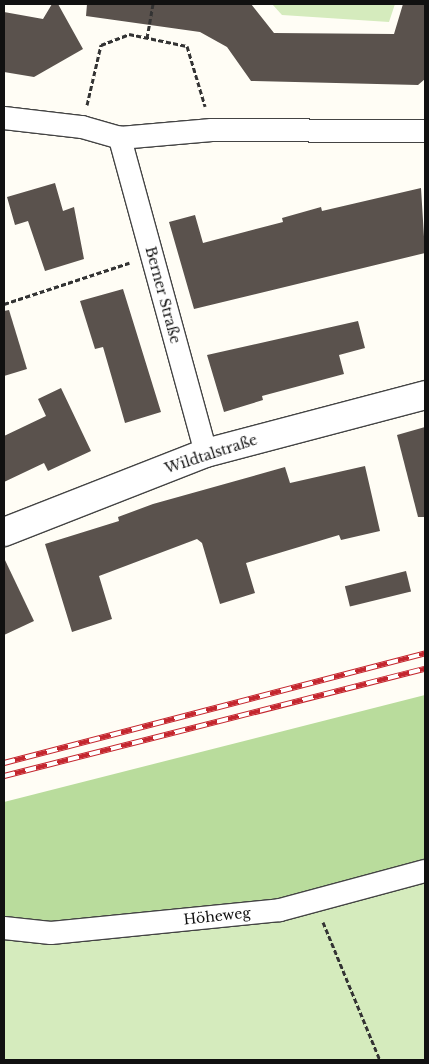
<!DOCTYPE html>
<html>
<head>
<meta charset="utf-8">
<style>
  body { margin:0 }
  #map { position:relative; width:429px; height:1064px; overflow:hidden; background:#fffdf5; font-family:"Libre Baskerville",serif }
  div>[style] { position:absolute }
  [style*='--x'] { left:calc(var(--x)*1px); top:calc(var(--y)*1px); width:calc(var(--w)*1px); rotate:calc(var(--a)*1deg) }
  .green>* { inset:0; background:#d5ebbd }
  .forest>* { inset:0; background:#b9dc9c }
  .building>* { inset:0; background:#5a524d; transform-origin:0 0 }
  .path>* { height:3px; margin-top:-1.5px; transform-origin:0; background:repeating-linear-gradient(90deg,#333 0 5px,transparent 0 7.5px) }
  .roads { filter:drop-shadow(1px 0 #444) drop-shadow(-1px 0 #444) drop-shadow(0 1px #444) drop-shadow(0 -1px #444) }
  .minor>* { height:22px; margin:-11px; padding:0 11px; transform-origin:11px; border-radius:11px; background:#fff }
  .tertiary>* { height:28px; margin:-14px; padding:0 14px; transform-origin:14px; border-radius:14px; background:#fff }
  .rail>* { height:5.5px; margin-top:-2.75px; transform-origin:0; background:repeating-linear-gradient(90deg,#fff 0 11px,#c4262e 0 22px); box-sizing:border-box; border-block:1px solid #c4262e }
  span { translate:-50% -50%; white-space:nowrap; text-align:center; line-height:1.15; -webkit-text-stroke:5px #fff; paint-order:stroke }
  .street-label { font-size:14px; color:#111 }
  .frame { position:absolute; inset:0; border:5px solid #111; pointer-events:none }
</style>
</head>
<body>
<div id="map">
  <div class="green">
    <i style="clip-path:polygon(272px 4px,395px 4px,389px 22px,282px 15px)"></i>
    <i style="clip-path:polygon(425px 860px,425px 1060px,4px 1060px,4px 922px)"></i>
  </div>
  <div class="forest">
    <i style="clip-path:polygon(425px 695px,425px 860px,273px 900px,60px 926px,4px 922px,4px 802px)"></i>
  </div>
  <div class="building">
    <i style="clip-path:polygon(52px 4px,58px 4px,83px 49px,34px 77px,4px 72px,4px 12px,43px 19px)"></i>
    <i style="clip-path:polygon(87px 4px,251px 4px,274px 33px,394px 34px,403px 4px,425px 4px,425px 79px,418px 85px,251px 81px,227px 47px,200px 32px,86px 16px)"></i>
    <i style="clip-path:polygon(55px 183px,63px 211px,74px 207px,84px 259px,45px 271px,28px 221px,15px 225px,7px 197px)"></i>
    <i style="clip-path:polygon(421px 188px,425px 253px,194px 309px,169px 222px,195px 215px,203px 243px,283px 222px,282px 218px,321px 207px,322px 211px)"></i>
    <i style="clip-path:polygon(123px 289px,161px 412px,125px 423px,103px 347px,95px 349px,80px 301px)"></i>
    <i style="clip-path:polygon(9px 310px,27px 369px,4px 376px,4px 311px)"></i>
    <i style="clip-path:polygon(358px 321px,365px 348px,339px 355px,344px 374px,262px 396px,263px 400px,224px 412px,207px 355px)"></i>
    <i style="clip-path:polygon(61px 388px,91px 451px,48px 471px,44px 463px,4px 482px,4px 436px,46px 416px,38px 399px)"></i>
    <i style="clip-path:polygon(425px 427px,425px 517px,418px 517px,397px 435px)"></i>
    <i style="clip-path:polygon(365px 466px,380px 531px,341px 540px,339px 535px,246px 563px,255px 593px,220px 604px,202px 543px,197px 539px,99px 576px,112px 619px,72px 632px,45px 544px,119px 521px,118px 517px,153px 504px,285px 467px,290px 483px)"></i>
    <i style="clip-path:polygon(4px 558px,34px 621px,4px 635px)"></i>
    <i style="left:406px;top:571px;width:21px;height:63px;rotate:76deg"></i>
  </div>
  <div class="path">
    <i style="--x:147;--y:38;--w:35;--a:-80"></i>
    <i style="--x:87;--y:105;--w:62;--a:-76.9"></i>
    <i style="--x:101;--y:45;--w:30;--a:-21"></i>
    <i style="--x:129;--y:34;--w:59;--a:11.7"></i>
    <i style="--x:187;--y:46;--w:63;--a:73.3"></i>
    <i style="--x:4;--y:304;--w:132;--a:-18.2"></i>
    <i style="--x:323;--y:922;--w:149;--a:67.6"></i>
  </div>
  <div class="roads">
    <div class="minor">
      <i style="--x:4;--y:118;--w:79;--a:6.6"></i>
      <i style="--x:82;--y:127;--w:40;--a:16"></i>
      <i style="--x:206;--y:453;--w:327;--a:-105.3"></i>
      <i style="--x:120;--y:138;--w:92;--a:-5"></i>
      <i style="--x:212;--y:130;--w:213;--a:0.3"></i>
      <i style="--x:4;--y:928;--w:47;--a:6.1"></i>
      <i style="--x:51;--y:933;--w:230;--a:-5.7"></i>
      <i style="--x:280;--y:910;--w:150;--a:-15.1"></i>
    </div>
    <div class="tertiary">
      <i style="--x:4;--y:532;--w:217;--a:-21.4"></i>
      <i style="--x:206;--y:453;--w:227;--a:-14.8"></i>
    </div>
  </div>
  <div class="rail">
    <i style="--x:4;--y:763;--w:435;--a:-14.6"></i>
    <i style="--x:4;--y:776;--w:434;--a:-14.3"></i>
  </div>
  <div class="street-label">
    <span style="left:163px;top:295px;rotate:75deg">Berner Straße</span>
    <span style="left:211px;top:454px;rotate:-18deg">Wildtalstraße</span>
    <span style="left:217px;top:916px;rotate:-6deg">Höheweg</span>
  </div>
  <div class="frame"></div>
</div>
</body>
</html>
